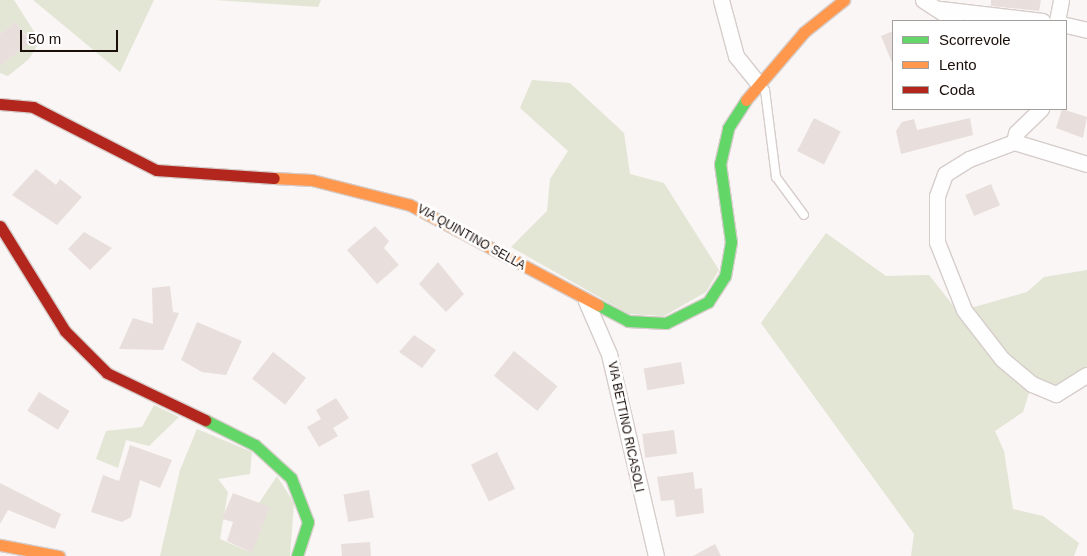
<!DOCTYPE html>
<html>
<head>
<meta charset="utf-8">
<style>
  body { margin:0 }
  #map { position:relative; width:1087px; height:556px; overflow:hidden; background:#faf6f5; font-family:Arial,sans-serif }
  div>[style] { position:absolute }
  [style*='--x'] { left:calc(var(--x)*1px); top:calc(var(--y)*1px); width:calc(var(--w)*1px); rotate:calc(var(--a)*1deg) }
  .green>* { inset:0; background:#e3e5d5 }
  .building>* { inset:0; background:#e8dedb; transform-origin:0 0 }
  .roads { filter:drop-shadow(1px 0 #d6cdca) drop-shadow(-1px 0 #d6cdca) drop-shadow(0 1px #d6cdca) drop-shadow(0 -1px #d6cdca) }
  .lane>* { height:8px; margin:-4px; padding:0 4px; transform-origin:4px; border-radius:4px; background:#fefefe }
  .street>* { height:15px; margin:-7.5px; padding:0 7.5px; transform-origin:7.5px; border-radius:7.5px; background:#fefefe }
  .fast>* { height:11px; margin:-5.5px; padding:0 5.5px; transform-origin:5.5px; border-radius:5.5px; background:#63d668 }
  .slow>* { height:11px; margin:-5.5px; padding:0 5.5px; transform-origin:5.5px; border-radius:5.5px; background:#ff974d }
  .jam>* { height:11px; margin:-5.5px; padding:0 5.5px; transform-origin:5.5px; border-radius:5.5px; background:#b3261e }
  span { translate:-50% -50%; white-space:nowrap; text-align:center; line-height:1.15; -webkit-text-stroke:5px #fff; paint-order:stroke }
  .street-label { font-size:12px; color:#1a0e09 }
  .legend { position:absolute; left:892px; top:20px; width:175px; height:90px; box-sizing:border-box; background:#fff; border:1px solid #a39f9d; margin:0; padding:6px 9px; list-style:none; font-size:15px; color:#1a0e09 }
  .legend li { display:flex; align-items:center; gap:10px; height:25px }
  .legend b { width:25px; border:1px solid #a39f9d }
  .scale { position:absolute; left:20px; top:30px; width:98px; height:22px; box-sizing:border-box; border:2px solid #1a0e09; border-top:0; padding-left:6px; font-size:15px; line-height:18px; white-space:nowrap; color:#1a0e09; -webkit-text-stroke:4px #fff; paint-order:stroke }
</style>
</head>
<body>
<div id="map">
  <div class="green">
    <i style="clip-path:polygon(0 0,14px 0,40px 41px,29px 59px,8px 76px,0 73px,0 66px,31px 41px,15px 22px,0 34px)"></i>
    <i style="clip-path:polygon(33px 0,154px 0,120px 72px)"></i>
    <i style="clip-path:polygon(215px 0,321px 0,318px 7px)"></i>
    <i style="clip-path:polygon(532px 80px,570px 83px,624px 133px,630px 174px,664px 183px,719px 270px,706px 292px,664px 316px,629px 314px,511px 247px,547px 211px,550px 179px,568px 151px,520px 108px)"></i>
    <i style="clip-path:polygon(826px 233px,886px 276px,929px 275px,1005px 371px,1030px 390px,1023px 412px,995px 431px,1004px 451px,1013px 509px,1043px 516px,1079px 543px,1074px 556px,911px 556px,914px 534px,761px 323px)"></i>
    <i style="clip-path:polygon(1087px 270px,1087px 375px,1056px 394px,1032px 384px,964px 310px,1027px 292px,1044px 277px)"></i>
    <i style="clip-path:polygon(154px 405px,179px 417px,149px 446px,126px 440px,118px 468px,96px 459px,106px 431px,142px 427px)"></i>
    <i style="clip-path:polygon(197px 429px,252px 452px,250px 474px,218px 479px,228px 492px,220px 539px,252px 553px,259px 503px,277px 476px,294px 503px,290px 556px,160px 556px,180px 470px)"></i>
  </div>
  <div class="building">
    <i style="clip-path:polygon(991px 0,1041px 0,1039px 11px,991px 6px)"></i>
    <i style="clip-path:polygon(15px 22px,31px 42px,0 66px,0 34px)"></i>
    <i style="clip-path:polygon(893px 31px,893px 65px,881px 36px)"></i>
    <i style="clip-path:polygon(1062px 109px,1087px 117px,1083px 138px,1056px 128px)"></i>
    <i style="left:814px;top:118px;width:30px;height:37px;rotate:27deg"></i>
    <i style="clip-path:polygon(970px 118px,973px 135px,901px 154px,896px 131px,902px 122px,914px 119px,917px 130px)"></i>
    <i style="clip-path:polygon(36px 169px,56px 185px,60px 179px,82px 197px,57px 225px,12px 195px)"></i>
    <i style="left:991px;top:184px;width:23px;height:28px;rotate:67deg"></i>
    <i style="clip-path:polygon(375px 226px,389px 241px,384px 248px,399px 265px,377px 284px,347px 250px)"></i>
    <i style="clip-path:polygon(84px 232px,112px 248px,90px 270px,68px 249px)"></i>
    <i style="clip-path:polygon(438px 262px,464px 294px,446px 312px,419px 284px)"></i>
    <i style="clip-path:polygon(170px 286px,173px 312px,179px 313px,163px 350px,119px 349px,133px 318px,153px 324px,152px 288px)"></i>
    <i style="clip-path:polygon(197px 322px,242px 341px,226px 375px,202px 372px,181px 360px)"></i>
    <i style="clip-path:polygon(414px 335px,436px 350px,422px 368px,399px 352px)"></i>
    <i style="left:514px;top:351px;width:56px;height:32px;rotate:39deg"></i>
    <i style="left:273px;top:352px;width:42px;height:34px;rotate:38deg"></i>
    <i style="left:681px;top:362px;width:22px;height:38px;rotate:80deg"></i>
    <i style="left:39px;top:392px;width:36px;height:22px;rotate:32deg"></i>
    <i style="clip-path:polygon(336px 398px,349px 418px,333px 428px,338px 436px,319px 447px,307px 427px,321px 419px,316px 410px)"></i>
    <i style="left:674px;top:430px;width:24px;height:32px;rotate:83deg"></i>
    <i style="clip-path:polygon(130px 445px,172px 460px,160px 488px,140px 480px,131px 517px,122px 522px,91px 512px,103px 475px,119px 481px)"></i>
    <i style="left:497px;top:452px;width:41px;height:29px;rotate:64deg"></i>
    <i style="clip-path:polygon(693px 472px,695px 489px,702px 488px,704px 513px,676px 517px,674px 500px,661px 501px,657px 477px)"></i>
    <i style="clip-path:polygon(0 483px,61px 514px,55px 529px,8px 510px,0 524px)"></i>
    <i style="left:369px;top:490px;width:28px;height:26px;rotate:80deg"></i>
    <i style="clip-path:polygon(233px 493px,270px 507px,252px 553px,227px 541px,233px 522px,222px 519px)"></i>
    <i style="left:370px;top:542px;width:14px;height:29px;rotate:86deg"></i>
    <i style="clip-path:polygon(715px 544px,721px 556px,693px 556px)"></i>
  </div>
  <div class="roads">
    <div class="lane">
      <i style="--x:758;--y:84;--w:9;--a:41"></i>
      <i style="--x:765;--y:90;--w:88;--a:82.8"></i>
      <i style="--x:776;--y:177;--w:47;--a:53.6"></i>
    </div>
    <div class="street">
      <i style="--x:721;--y:0;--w:58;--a:75"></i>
      <i style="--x:736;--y:56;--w:33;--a:51"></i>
      <i style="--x:923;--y:0;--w:38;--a:33"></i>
      <i style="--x:940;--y:9;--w:103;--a:6.7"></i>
      <i style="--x:1057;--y:21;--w:21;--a:-79"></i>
      <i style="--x:1066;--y:25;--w:22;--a:13"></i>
      <i style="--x:1014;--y:142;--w:9;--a:-77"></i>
      <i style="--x:1016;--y:133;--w:35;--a:-44"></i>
      <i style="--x:1087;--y:164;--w:76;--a:-163.2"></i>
      <i style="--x:1014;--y:142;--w:48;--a:159.3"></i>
      <i style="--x:969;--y:159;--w:28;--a:148"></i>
      <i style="--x:945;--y:174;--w:23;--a:110"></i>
      <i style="--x:937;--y:196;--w:46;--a:90"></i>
      <i style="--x:937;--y:242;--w:73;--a:68.3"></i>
      <i style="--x:964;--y:310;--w:62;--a:52.2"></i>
      <i style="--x:1002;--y:359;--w:39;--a:40"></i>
      <i style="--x:1032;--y:384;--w:26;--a:23"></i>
      <i style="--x:1056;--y:394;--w:36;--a:-32"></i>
      <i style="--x:586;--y:301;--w:58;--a:66.5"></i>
      <i style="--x:609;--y:354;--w:207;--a:76.9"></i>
    </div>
    <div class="fast">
      <i style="--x:598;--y:305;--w:34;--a:28"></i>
      <i style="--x:628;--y:321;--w:38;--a:3"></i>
      <i style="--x:666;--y:323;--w:47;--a:-26.6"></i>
      <i style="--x:708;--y:302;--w:31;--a:-57"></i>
      <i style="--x:725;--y:276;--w:35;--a:-80"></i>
      <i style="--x:731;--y:242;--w:79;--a:-98"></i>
      <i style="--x:720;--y:164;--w:37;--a:-77"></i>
      <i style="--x:728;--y:128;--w:33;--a:-57"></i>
      <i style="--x:205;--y:420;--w:56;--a:26.6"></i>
      <i style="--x:255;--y:445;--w:49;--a:42.5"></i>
      <i style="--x:291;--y:478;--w:47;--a:68.9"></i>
      <i style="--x:308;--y:522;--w:36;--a:108"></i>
    </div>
    <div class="slow">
      <i style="--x:746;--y:100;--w:89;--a:-49.5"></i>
      <i style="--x:804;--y:32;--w:51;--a:-38.7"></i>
      <i style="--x:274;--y:178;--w:38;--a:3"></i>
      <i style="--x:312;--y:180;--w:101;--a:14.3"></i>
      <i style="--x:410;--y:205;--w:213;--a:28"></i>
      <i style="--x:0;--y:545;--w:60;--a:10.6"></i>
    </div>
    <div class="jam">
      <i style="--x:0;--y:104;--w:33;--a:5"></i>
      <i style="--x:33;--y:107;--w:138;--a:27.1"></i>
      <i style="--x:156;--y:170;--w:118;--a:3.9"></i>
      <i style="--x:0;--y:226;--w:123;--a:58.2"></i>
      <i style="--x:65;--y:331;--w:59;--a:45"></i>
      <i style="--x:107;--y:373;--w:109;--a:25.6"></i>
    </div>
  </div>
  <div class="street-label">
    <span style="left:471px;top:238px;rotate:29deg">VIA QUINTINO SELLA</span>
    <span style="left:625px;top:427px;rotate:78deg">VIA BETTINO RICASOLI</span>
  </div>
  <ul class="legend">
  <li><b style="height:6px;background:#63d668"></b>Scorrevole</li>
  <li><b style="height:6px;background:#ff974d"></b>Lento</li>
  <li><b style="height:6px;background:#b3261e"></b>Coda</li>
  </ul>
  <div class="scale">50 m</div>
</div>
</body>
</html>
